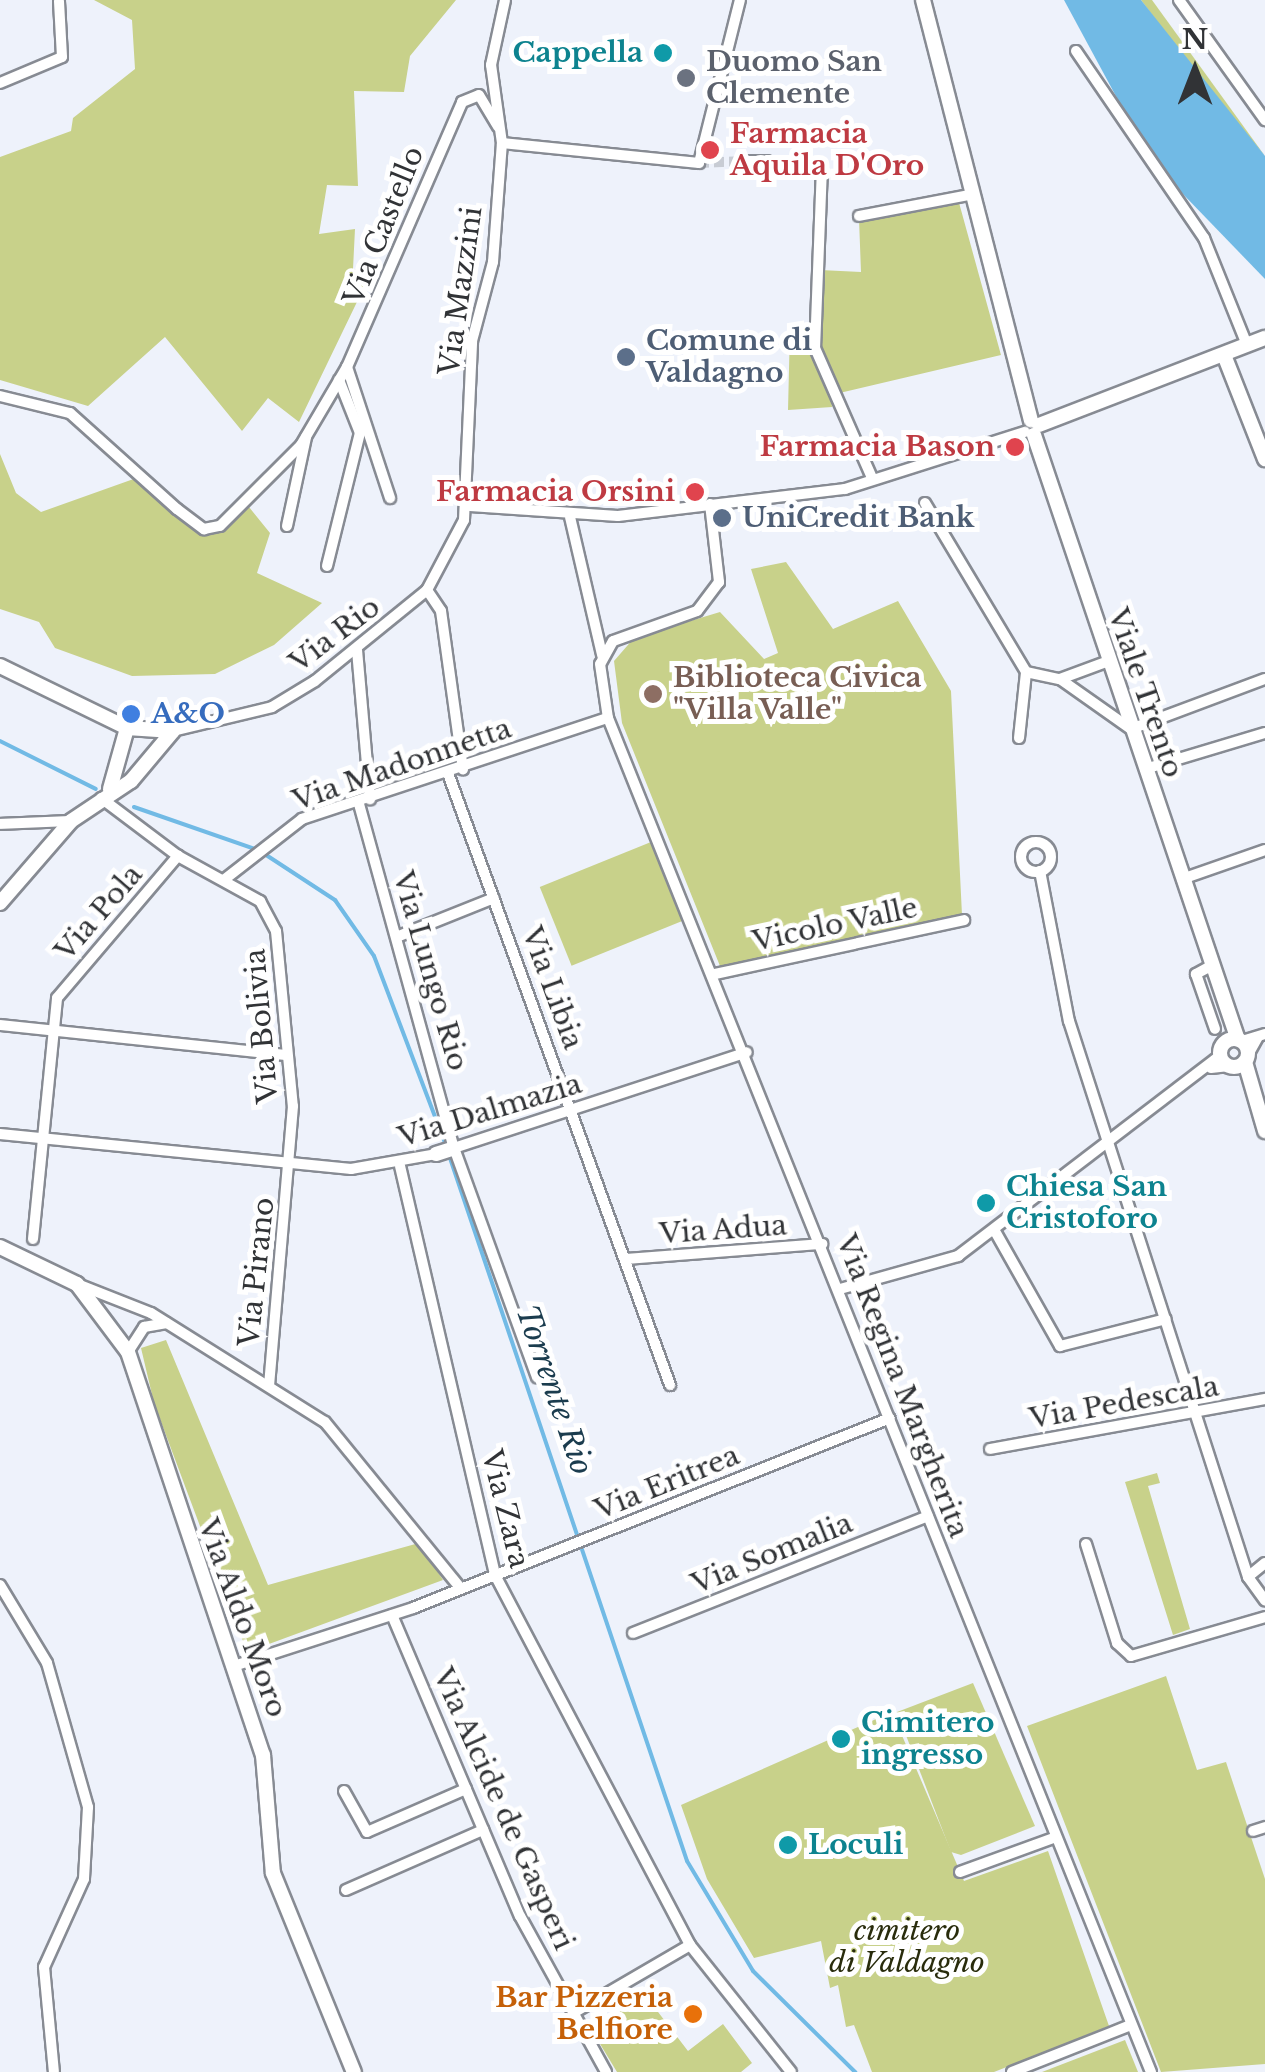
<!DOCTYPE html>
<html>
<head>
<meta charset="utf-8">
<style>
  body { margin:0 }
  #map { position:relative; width:1265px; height:2072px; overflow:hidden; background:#eef2fb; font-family:"Libre Baskerville",serif }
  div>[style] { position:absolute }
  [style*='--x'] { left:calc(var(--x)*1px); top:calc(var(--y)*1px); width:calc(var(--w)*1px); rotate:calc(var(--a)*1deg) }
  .green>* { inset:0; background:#c8d18a; transform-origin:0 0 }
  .water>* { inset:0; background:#71bae5 }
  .stream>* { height:4px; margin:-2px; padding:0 2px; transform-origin:2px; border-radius:2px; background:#71bae5 }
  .street-tunnel>* { height:10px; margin-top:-5px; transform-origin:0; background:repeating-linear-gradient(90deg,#c8ccd4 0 10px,transparent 0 15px) }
  .roads { filter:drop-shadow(2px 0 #878b93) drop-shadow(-2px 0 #878b93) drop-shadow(0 2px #878b93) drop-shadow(0 -2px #878b93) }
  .street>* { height:10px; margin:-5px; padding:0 5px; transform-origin:5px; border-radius:5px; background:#fff }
  .street>.ring { margin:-5px; padding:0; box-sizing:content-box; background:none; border:10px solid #fff; border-radius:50% }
  .secondary>* { height:14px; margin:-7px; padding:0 7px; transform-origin:7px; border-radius:7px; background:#fff }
  .secondary>.ring { margin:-7px; padding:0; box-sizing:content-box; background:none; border:14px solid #fff; border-radius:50% }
  .dots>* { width:28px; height:28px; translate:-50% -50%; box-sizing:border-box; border:5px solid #fff; border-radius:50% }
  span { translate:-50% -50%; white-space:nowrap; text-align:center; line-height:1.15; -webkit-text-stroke:10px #fff; paint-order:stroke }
  .culture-label { font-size:28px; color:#0d838f; font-weight:700 }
  .right { translate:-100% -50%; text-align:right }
  .left { translate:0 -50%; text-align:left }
  .worship-label { font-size:28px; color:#5b616d; font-weight:700 }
  .health-label { font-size:28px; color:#be3a42; font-weight:700 }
  .street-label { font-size:28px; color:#313336 }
  .service-label { font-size:28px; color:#4e5e75; font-weight:700 }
  .education-label { font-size:28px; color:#785e54; font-weight:700 }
  .shop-label { font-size:28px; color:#366cbe; font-weight:700 }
  .park-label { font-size:28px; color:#292c0c; font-style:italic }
  .food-label { font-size:28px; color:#c56008; font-weight:700 }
  .water-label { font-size:30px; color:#1b3c4e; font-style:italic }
  .north { position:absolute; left:1145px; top:20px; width:100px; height:100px; -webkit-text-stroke:8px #fff; paint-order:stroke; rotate:0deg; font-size:28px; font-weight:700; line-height:40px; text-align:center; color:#313336 }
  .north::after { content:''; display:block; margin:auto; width:35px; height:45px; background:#313336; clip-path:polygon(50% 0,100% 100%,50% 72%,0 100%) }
</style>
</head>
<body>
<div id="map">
  <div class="green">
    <i style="clip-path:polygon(94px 0,456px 0,410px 56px,404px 92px,354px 91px,358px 186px,327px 185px,319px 234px,355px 229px,353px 269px,370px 275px,299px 422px,268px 398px,242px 431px,165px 337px,88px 406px,0 380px,0 157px,71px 131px,73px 118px,135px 69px,132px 20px)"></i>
    <i style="clip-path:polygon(1141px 0,1152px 0,1265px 156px,1206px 87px)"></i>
    <i style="clip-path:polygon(958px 199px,1001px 355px,831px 395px,832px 407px,788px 410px,790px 328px,800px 324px,812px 337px,820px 270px,861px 272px,859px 219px)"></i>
    <i style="clip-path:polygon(0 454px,16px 493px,41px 512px,142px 476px,202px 526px,249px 507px,270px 533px,257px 573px,322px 603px,274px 645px,215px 674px,132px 676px,55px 648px,39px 622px,0 609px)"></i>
    <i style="clip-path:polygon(786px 562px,833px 629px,898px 601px,951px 691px,962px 915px,720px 966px,622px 723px,614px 661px,634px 638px,720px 612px,764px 659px,778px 653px,751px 569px)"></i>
    <i style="left:651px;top:842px;width:85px;height:120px;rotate:68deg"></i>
    <i style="clip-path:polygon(166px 1340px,268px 1585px,419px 1543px,443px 1580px,247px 1652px,154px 1403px,141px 1348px)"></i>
    <i style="clip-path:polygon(1157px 1473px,1160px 1483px,1148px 1486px,1190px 1629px,1173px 1635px,1125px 1482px)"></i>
    <i style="clip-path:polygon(1166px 1676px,1197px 1770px,1226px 1762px,1265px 1879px,1265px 2064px,1161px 2072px,1027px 1726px)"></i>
    <i style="clip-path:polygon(973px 1683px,1035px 1826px,961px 1855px,951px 1852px,897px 1712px)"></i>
    <i style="clip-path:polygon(892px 1712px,964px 1881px,1048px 1851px,1109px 2026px,994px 2072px,872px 2072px,854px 2025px,846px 2027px,838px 1985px,830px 1988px,821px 1941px,754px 1958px,707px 1879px,681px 1805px)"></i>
    <i style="clip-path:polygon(645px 1995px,688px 2051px,723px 2024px,752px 2063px,741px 2072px,617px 2072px,591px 2029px)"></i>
    <i style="clip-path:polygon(1125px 2040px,1138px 2072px,1042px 2072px)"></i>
  </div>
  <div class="water">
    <i style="clip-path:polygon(1064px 0,1141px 0,1265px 156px,1265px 279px,1151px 161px)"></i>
  </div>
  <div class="stream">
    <i style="--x:0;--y:741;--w:107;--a:26.6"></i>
    <i style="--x:134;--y:807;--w:133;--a:19.2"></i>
    <i style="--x:260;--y:851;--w:90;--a:33.2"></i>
    <i style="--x:335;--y:900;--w:68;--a:55.1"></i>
    <i style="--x:374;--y:956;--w:203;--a:69.2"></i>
    <i style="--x:449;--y:1155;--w:745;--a:71.37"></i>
    <i style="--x:687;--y:1861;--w:128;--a:59"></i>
    <i style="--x:753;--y:1971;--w:144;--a:44.7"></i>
  </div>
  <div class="street-tunnel">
    <i style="--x:699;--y:163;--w:46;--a:-2.5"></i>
  </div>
  <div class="roads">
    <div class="street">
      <i style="--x:1179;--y:0;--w:148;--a:54.4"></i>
      <i style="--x:1076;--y:51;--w:227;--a:55.6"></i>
      <i style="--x:1204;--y:238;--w:115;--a:68.1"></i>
      <i style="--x:0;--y:83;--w:67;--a:-22.8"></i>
      <i style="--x:62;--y:57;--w:56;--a:-93.1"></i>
      <i style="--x:502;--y:143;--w:198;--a:5.8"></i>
      <i style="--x:699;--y:163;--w:168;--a:-75.9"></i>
      <i style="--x:745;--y:161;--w:22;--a:0"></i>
      <i style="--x:822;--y:167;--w:181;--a:92.2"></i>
      <i style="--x:815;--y:348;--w:142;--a:66.3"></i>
      <i style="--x:859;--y:216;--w:117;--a:-10.8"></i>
      <i style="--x:347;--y:367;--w:138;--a:71.8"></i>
      <i style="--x:0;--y:396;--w:72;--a:13.7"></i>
      <i style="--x:70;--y:413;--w:144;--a:41.9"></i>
      <i style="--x:177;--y:509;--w:34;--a:37"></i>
      <i style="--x:204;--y:529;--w:16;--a:-11"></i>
      <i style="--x:220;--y:526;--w:115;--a:-45"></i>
      <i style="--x:301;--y:445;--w:91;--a:-59.5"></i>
      <i style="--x:347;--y:367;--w:289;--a:-66.5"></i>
      <i style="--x:462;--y:102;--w:18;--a:-22"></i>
      <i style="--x:479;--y:95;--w:37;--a:59"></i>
      <i style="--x:925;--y:503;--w:197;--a:59.1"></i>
      <i style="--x:710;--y:504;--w:79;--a:83.4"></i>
      <i style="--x:719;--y:582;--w:36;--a:127"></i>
      <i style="--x:697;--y:611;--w:89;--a:160.3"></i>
      <i style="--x:613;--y:641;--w:26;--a:119"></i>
      <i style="--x:600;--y:664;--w:55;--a:81.6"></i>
      <i style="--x:608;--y:718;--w:1459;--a:68.15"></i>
      <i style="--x:470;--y:506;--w:148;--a:3.9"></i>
      <i style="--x:618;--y:516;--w:229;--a:-6.8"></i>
      <i style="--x:845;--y:489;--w:189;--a:-17.6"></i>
      <i style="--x:570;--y:517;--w:142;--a:76.9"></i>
      <i style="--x:287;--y:526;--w:91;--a:-77.9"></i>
      <i style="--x:327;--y:566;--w:137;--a:-76.1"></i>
      <i style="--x:360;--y:433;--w:57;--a:-111.6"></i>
      <i style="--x:427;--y:590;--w:25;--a:56"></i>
      <i style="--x:441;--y:611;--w:160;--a:82.1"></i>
      <i style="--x:357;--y:650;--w:150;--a:85"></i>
      <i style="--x:1026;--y:672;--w:35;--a:12"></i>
      <i style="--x:1060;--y:679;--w:87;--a:35.2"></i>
      <i style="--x:1131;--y:729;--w:143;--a:-20.5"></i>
      <i style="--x:1060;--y:679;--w:49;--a:-20.3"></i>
      <i style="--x:173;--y:731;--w:102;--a:-13.6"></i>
      <i style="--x:272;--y:707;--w:50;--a:-31.2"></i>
      <i style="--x:315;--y:681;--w:144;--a:-39.1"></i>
      <i style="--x:427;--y:590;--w:79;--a:-62.1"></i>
      <i style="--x:464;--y:520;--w:179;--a:-87.4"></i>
      <i style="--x:472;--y:341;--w:82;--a:-75.1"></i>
      <i style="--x:493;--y:262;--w:119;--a:-85.7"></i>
      <i style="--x:502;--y:143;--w:79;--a:-98"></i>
      <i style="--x:491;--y:65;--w:66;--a:-77.8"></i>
      <i style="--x:1019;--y:738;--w:66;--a:-83.9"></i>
      <i style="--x:1145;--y:769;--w:125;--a:-16.7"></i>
      <i style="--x:449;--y:776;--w:648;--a:70.05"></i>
      <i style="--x:101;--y:798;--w:96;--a:37"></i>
      <i style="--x:178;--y:856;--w:94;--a:28.8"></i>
      <i style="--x:260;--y:901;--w:34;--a:62"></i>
      <i style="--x:276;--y:931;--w:176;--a:84.5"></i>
      <i style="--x:293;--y:1106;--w:280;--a:94.9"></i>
      <i style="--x:359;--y:804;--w:357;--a:74.6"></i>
      <i style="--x:454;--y:1148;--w:244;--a:70.1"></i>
      <i style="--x:0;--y:824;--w:71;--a:-2.4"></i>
      <i class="ring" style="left:1021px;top:842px;width:20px;height:20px"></i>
      <i style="--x:1040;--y:871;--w:153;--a:79.1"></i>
      <i style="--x:1069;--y:1021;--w:584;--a:72.15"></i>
      <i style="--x:225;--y:879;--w:98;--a:-37.9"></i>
      <i style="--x:302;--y:819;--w:322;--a:-18.3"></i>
      <i style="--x:1182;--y:879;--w:88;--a:-19.3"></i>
      <i style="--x:399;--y:936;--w:102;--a:-21.8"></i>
      <i style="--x:1209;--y:967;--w:15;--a:152"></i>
      <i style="--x:1196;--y:974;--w:58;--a:70.9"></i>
      <i style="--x:715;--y:974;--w:255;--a:-12.2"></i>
      <i style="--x:0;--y:1025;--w:287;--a:6"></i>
      <i style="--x:1242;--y:1041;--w:24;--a:-17"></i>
      <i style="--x:1249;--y:1053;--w:18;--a:-61"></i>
      <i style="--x:1211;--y:1068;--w:18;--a:-6"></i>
      <i style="--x:0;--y:1134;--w:353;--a:5.7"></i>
      <i style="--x:351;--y:1169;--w:86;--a:-10"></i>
      <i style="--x:451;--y:1149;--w:311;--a:-18.1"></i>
      <i style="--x:400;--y:1166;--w:420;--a:76.9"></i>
      <i style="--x:495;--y:1575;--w:418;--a:62.2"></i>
      <i style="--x:690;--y:1945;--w:162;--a:51.5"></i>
      <i style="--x:996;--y:1233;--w:130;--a:60.5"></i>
      <i style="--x:1060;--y:1346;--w:109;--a:-14.3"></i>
      <i style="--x:33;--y:1239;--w:242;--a:-84.3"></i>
      <i style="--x:57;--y:998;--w:187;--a:-49.6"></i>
      <i style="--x:626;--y:1259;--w:197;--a:-4.4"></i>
      <i style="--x:77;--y:1284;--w:79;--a:21.4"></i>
      <i style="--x:151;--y:1313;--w:205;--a:32.1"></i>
      <i style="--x:325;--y:1422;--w:215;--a:50.8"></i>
      <i style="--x:840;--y:1289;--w:123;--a:-15.6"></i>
      <i style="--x:958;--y:1256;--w:330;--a:-37.4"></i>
      <i style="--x:128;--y:1352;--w:30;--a:-57"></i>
      <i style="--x:144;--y:1327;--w:23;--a:-10"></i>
      <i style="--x:990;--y:1449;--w:280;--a:-10.3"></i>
      <i style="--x:1086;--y:1544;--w:104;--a:72.6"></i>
      <i style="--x:1117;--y:1643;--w:19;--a:43"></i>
      <i style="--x:1131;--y:1656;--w:140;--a:-16.2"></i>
      <i style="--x:1265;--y:1563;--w:22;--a:141"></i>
      <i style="--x:1248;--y:1577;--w:29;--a:54"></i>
      <i style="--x:0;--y:1585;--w:91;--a:58.9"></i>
      <i style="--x:47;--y:1663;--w:150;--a:74.1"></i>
      <i style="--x:88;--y:1807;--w:72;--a:93.2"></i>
      <i style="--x:84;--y:1879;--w:97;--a:114.4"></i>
      <i style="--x:44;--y:1967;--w:105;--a:84.6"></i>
      <i style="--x:392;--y:1615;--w:327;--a:67"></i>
      <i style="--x:520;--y:1916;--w:178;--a:61.1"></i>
      <i style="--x:633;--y:1633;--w:317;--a:-21.6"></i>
      <i style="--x:237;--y:1665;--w:185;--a:-17.9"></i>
      <i style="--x:413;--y:1608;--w:513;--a:-21.72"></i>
      <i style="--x:344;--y:1791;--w:47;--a:60.7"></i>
      <i style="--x:367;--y:1832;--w:108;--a:-23.5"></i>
      <i style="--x:1253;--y:1831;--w:13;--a:-18"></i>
      <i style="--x:960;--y:1872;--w:102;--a:-20"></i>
      <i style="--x:346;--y:1890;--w:150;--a:-23.7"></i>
      <i style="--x:575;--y:2012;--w:133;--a:-30.2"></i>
      <i style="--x:1012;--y:2072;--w:125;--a:-21.6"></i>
    </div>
    <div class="secondary">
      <i style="--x:923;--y:0;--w:434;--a:75.6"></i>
      <i style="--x:1224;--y:355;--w:112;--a:68.5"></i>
      <i style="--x:1039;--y:425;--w:242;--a:-21.1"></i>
      <i style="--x:1034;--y:435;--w:638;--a:71.37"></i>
      <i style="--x:0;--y:666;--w:141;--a:26"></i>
      <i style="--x:127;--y:728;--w:46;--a:3.7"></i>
      <i style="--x:110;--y:789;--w:63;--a:-74.4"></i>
      <i style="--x:0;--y:903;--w:108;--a:-49.1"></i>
      <i style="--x:71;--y:821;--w:72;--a:-33.7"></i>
      <i style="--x:131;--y:781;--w:65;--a:-50"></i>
      <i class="ring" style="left:1220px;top:1039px;width:14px;height:14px"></i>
      <i style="--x:1245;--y:1062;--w:72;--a:73.8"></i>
      <i style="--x:436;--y:1154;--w:16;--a:-18"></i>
      <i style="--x:0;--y:1247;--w:85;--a:25.7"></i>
      <i style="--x:77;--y:1284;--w:85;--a:53.1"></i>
      <i style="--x:128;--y:1352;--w:425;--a:71.5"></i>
      <i style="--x:263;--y:1755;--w:118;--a:85.2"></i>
      <i style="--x:273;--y:1873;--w:215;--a:67.9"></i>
    </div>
  </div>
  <div class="dots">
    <i style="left:663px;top:53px;background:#0f9aa8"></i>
    <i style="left:686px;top:78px;background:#6b7280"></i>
    <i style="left:710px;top:150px;background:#e0444e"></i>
    <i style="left:626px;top:357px;background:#5c6f8a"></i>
    <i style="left:1015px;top:447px;background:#e0444e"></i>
    <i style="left:695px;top:492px;background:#e0444e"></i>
    <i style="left:722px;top:518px;background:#5c6f8a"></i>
    <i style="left:653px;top:694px;background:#8d6e63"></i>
    <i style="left:131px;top:714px;background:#3f7fe0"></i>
    <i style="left:986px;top:1203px;background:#0f9aa8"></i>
    <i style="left:841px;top:1739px;background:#0f9aa8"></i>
    <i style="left:788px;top:1845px;background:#0f9aa8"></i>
    <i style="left:693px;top:2014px;background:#e8710a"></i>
  </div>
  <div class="culture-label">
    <span class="right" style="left:643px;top:53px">Cappella</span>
    <span class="left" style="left:1006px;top:1203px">Chiesa San<br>Cristoforo</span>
    <span class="left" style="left:861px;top:1739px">Cimitero<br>ingresso</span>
    <span class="left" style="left:808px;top:1845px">Loculi</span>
  </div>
  <div class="worship-label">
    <span class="left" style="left:706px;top:78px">Duomo San<br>Clemente</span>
  </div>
  <div class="health-label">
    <span class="left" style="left:730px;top:150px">Farmacia<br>Aquila D'Oro</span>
    <span class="right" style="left:995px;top:447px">Farmacia Bason</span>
    <span class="right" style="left:675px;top:492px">Farmacia Orsini</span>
  </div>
  <div class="street-label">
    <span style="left:384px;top:226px;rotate:-68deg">Via Castello</span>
    <span style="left:461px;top:291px;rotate:-82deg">Via Mazzini</span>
    <span style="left:335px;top:635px;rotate:-37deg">Via Rio</span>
    <span style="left:1145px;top:693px;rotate:71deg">Viale Trento</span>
    <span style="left:402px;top:765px;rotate:-19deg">Via Madonnetta</span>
    <span style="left:99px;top:913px;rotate:-49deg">Via Pola</span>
    <span style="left:835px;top:925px;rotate:-12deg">Vicolo Valle</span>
    <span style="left:430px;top:971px;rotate:74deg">Via Lungo Rio</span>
    <span style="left:552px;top:988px;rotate:70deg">Via Libia</span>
    <span style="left:262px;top:1026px;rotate:-95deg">Via Bolivia</span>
    <span style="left:490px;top:1111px;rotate:-17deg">Via Dalmazia</span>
    <span style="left:723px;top:1230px;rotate:-4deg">Via Adua</span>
    <span style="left:257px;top:1272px;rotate:-84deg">Via Pirano</span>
    <span style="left:902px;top:1386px;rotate:69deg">Via Regina Margherita</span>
    <span style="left:1124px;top:1403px;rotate:-10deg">Via Pedescala</span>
    <span style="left:667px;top:1483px;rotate:-22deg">Via Eritrea</span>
    <span style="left:505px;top:1509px;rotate:76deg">Via Zara</span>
    <span style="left:772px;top:1554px;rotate:-22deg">Via Somalia</span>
    <span style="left:242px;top:1618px;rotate:70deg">Via Aldo Moro</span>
    <span style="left:503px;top:1809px;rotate:66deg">Via Alcide de Gasperi</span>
  </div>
  <div class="service-label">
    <span class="left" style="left:646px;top:357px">Comune di<br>Valdagno</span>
    <span class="left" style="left:742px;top:518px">UniCredit Bank</span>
  </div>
  <div class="education-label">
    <span class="left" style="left:673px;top:694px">Biblioteca Civica<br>"Villa Valle"</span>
  </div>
  <div class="shop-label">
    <span class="left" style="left:151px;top:714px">A&amp;O</span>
  </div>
  <div class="park-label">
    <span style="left:907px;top:1947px">cimitero<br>di Valdagno</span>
  </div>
  <div class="food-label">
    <span class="right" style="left:673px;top:2014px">Bar Pizzeria<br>Belfiore</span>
  </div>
  <div class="water-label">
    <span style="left:554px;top:1390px;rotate:71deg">Torrente Rio</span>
  </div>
  <div class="north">N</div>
</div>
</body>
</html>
